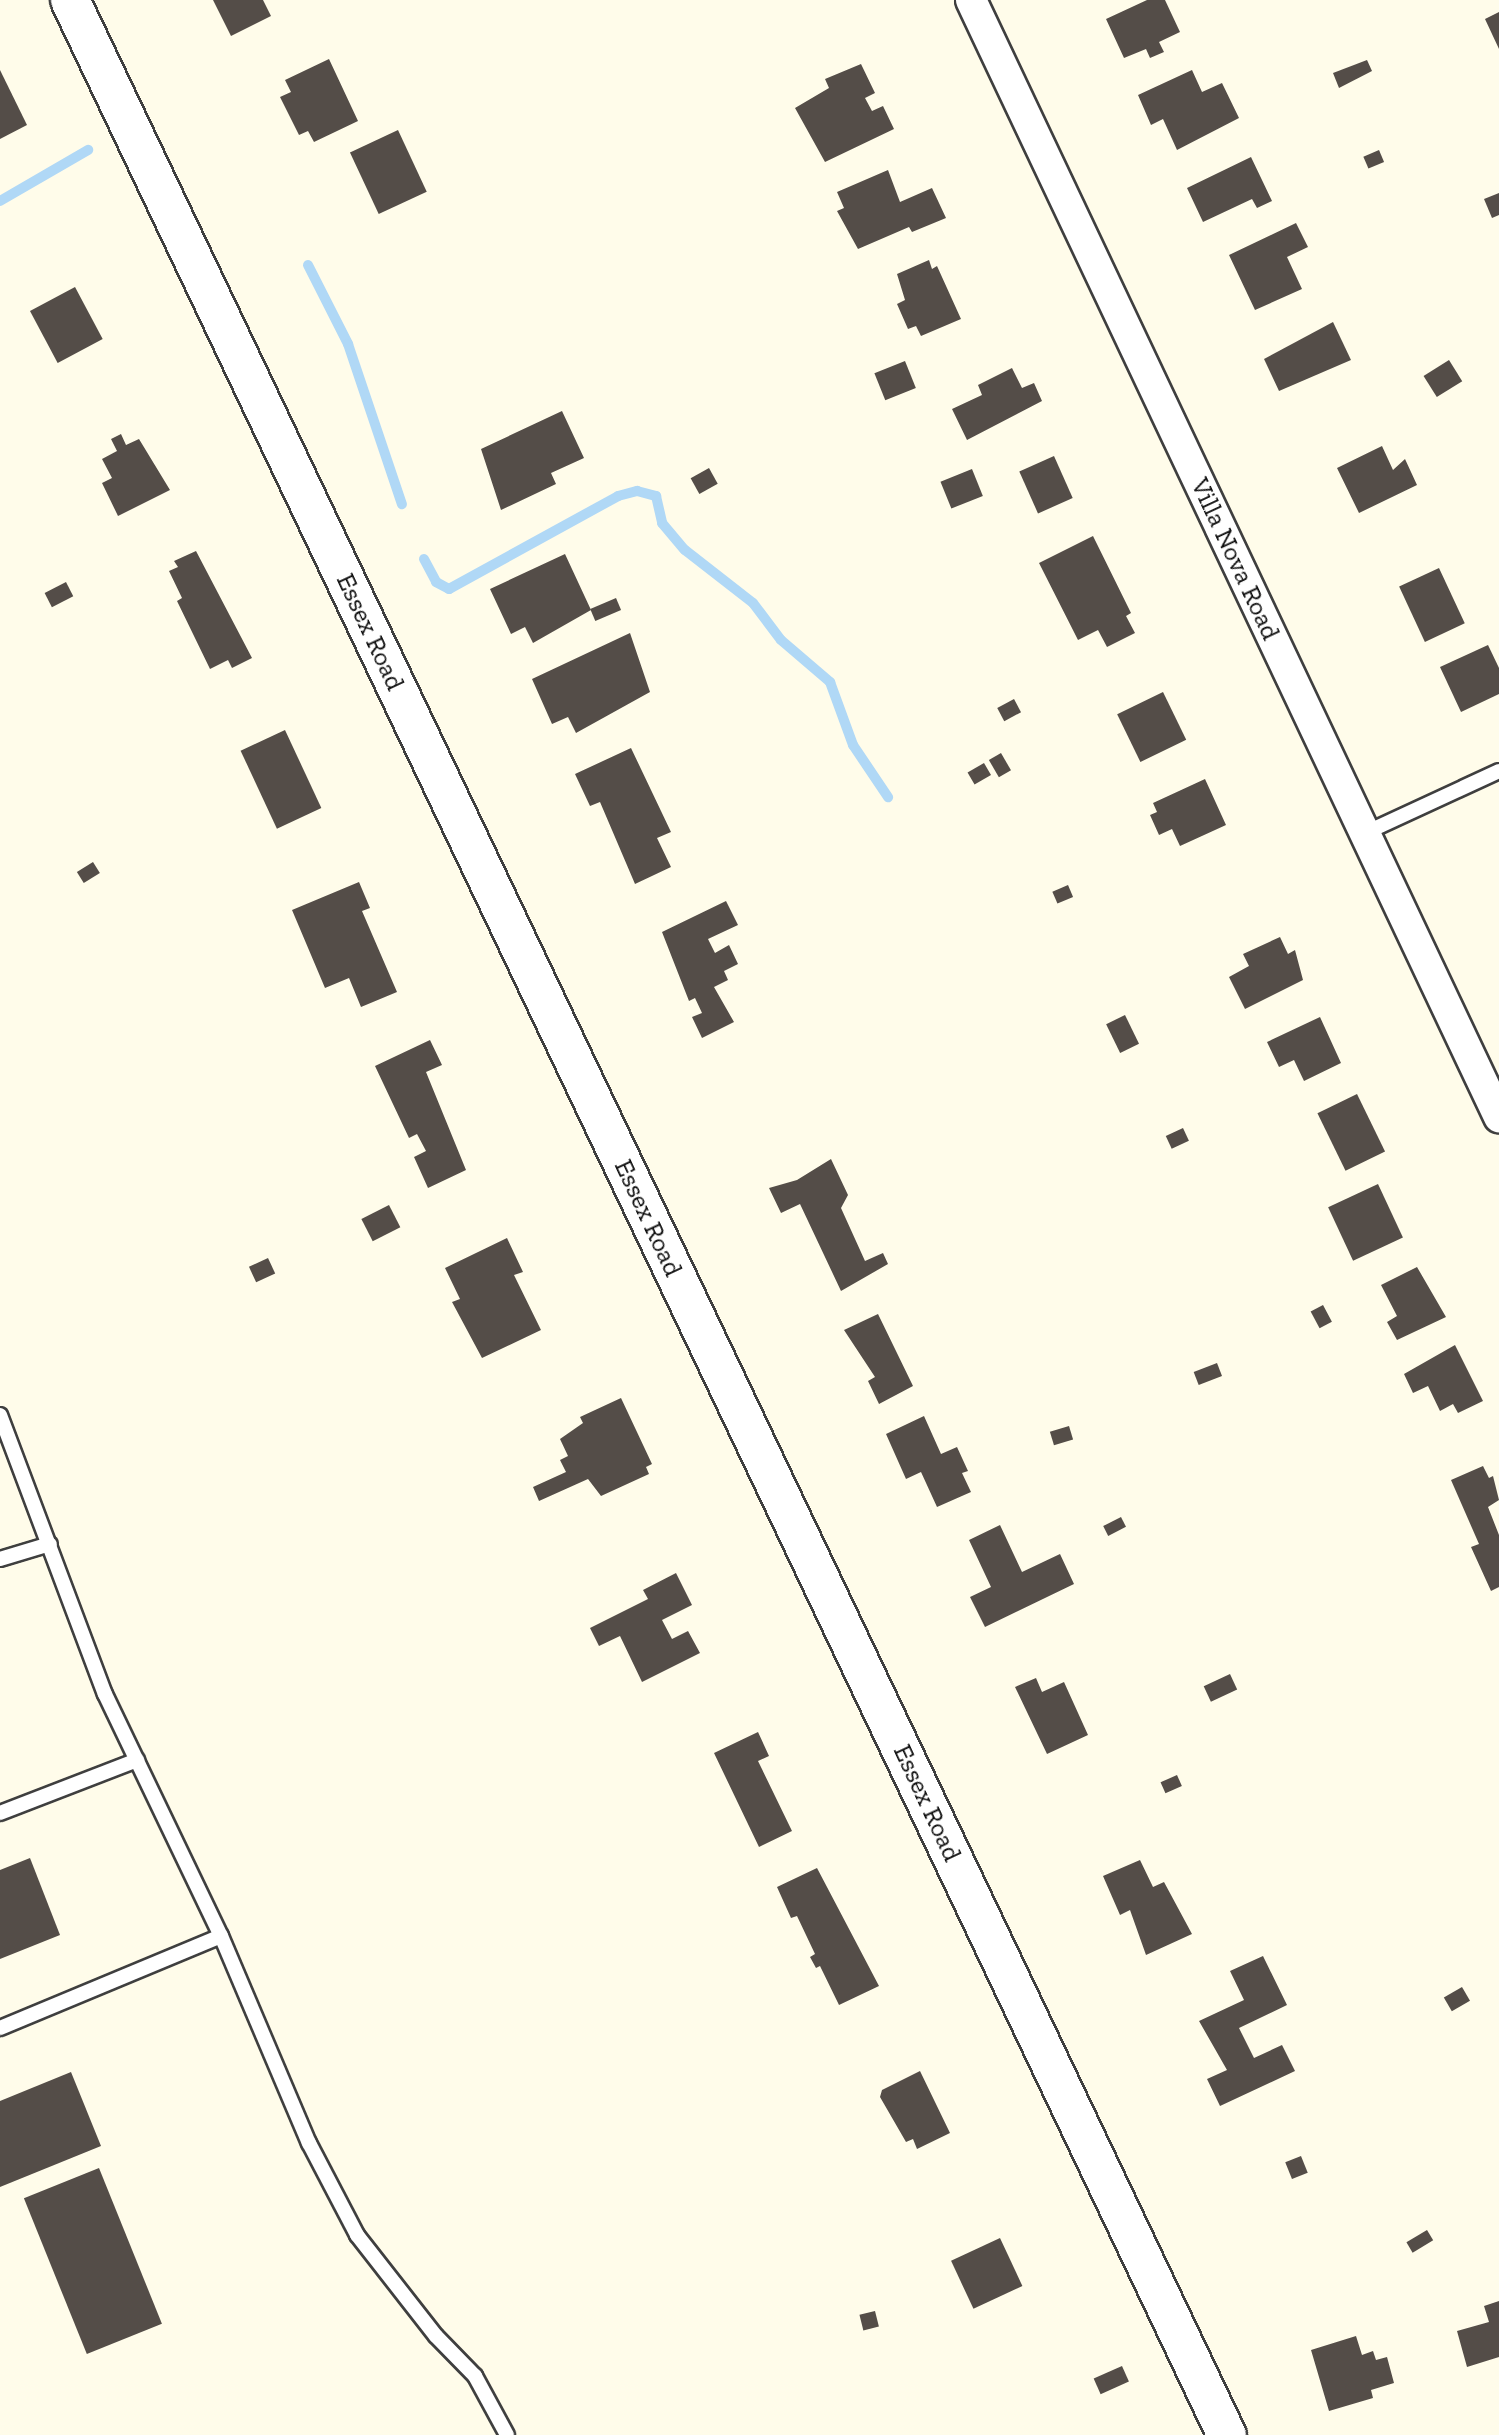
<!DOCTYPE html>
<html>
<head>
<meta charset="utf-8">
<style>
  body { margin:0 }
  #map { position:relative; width:1499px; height:2435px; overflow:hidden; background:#fffcea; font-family:"Zilla Slab",serif }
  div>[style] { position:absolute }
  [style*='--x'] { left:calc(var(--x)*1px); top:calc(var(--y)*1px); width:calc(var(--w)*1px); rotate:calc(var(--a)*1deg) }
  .stream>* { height:10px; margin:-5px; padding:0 5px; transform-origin:5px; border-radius:5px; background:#b0d8f6 }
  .building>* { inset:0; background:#544d48; transform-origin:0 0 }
  .roads { filter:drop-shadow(2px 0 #3f3f3f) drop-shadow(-2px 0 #3f3f3f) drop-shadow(0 2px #3f3f3f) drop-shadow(0 -2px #3f3f3f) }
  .service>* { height:14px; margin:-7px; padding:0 7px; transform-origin:7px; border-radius:7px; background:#fff }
  .minor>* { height:30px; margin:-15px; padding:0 15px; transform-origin:15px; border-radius:15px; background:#fff }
  .tertiary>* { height:38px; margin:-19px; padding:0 19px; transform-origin:19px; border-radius:19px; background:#fff }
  span { translate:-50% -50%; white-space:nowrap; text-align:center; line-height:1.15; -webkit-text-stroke:8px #fff; paint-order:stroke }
  .street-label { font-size:26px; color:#0c0c0c }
</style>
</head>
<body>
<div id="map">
  <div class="stream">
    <i style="--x:0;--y:201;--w:102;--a:-30.1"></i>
    <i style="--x:308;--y:265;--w:89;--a:63.1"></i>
    <i style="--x:348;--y:344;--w:169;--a:71.4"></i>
    <i style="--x:424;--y:559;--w:26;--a:62"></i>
    <i style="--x:436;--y:582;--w:15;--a:28"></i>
    <i style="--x:449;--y:589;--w:193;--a:-28.8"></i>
    <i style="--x:618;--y:496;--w:20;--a:-15"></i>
    <i style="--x:637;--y:491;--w:20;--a:15"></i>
    <i style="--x:656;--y:496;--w:28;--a:77"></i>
    <i style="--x:662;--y:523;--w:35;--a:50"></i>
    <i style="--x:685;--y:550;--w:86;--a:37.9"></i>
    <i style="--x:753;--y:603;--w:46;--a:52.9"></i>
    <i style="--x:781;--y:640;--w:65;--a:40.6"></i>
    <i style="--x:830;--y:682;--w:67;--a:69.9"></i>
    <i style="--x:853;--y:745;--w:63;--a:56.1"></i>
  </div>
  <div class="building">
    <i style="clip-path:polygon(213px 0,263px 0,271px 16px,231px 36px)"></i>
    <i style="clip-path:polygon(1147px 0,1165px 0,1180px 32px,1159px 42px,1164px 52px,1150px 58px,1146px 49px,1124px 58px,1106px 19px)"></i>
    <i style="clip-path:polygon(1499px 12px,1499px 49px,1485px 19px)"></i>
    <i style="clip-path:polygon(329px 59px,358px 121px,314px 142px,308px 131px,299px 135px,280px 97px,291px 92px,285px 80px)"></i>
    <i style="clip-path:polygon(1367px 60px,1372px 71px,1339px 88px,1333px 73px)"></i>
    <i style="clip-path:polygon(861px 64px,875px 93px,865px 98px,872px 111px,883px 106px,894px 129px,825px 162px,795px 108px,829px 88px,825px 79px)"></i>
    <i style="clip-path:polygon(0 70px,27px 125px,0 139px)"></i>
    <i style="clip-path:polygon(1192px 70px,1202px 92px,1222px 83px,1239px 118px,1177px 150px,1163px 119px,1151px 125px,1138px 95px)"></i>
    <i style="left:398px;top:130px;width:68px;height:53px;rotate:65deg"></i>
    <i style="left:1379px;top:150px;width:13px;height:17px;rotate:67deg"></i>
    <i style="clip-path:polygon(1251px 157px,1272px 201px,1257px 208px,1252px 199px,1203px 222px,1187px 188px)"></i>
    <i style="clip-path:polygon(888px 170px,900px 202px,932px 188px,946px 218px,912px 232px,909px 227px,858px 249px,837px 211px,844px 208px,837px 192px)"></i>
    <i style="clip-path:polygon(1499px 193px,1499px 215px,1492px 218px,1484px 199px)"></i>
    <i style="clip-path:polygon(1296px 223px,1308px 247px,1287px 257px,1302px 289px,1255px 310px,1229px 255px)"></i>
    <i style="clip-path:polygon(929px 260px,932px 269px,937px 266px,961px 319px,921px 336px,916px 326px,908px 329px,897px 304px,905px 300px,897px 274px)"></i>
    <i style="left:75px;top:287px;width:59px;height:51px;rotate:62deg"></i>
    <i style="clip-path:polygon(1333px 322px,1351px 360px,1279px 391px,1264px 359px)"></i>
    <i style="left:1449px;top:360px;width:25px;height:30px;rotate:58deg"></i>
    <i style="left:905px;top:361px;width:29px;height:33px;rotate:68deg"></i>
    <i style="clip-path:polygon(1012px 368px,1022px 388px,1034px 383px,1042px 401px,967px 440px,952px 409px,982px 395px,978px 385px)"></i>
    <i style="clip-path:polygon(562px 411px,584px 458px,551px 473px,556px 484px,501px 510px,481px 449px)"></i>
    <i style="clip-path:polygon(121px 434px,126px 445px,139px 439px,170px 490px,118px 516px,102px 483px,112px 478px,102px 459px,117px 451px,111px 439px)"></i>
    <i style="clip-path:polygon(1382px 446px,1393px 470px,1405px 459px,1417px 485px,1359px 513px,1337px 468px)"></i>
    <i style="left:1054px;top:456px;width:46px;height:38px;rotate:66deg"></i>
    <i style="left:709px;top:468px;width:18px;height:21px;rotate:61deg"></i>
    <i style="left:972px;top:469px;width:29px;height:34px;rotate:68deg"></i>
    <i style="clip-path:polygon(1093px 536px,1131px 613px,1126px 616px,1135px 633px,1107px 647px,1098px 630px,1078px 640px,1039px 563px)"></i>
    <i style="clip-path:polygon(196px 551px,252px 658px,232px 668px,228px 660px,210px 669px,177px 601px,182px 598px,169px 571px,178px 567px,174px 561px)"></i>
    <i style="clip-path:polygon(565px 554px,591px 610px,533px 643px,525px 627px,511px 634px,490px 589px)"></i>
    <i style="left:1439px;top:568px;width:61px;height:44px;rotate:65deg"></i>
    <i style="left:66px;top:582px;width:16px;height:24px;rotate:63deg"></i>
    <i style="left:616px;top:598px;width:13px;height:28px;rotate:67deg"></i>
    <i style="clip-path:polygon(630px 633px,650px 692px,576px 733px,568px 717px,552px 724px,532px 679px)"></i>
    <i style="clip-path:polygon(1488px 645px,1499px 668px,1499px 694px,1461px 712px,1440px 667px)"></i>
    <i style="left:1163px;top:692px;width:53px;height:51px;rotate:64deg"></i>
    <i style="left:1014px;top:699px;width:15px;height:19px;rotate:62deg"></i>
    <i style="left:285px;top:730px;width:86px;height:49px;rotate:65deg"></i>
    <i style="clip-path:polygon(631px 748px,671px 832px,657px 838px,671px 867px,635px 884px,600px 802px,590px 806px,575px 774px)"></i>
    <i style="left:1001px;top:753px;width:20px;height:14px;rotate:60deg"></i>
    <i style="left:984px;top:763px;width:14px;height:19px;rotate:60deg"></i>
    <i style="clip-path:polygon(1205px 779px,1226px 825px,1180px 846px,1172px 829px,1159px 835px,1150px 815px,1157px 812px,1153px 803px)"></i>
    <i style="left:93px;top:862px;width:13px;height:19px;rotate:58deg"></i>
    <i style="clip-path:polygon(359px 882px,370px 908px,362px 911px,397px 992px,361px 1007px,349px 978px,325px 988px,292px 910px)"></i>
    <i style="left:1068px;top:885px;width:13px;height:17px;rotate:67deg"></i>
    <i style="clip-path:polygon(726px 901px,738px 925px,708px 939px,715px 953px,729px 945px,738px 964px,724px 971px,728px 980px,714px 987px,734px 1022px,702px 1038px,692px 1017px,702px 1013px,695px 998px,689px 1001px,662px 932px)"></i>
    <i style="clip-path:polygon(1280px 937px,1288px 954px,1295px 950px,1303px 980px,1245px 1009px,1229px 977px,1249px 966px,1243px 954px)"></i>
    <i style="left:1125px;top:1015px;width:32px;height:21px;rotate:64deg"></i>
    <i style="clip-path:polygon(1320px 1017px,1341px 1063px,1304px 1081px,1294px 1060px,1279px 1067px,1267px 1042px)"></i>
    <i style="clip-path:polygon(430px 1040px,442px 1065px,426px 1072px,466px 1170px,428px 1188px,414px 1157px,426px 1151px,417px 1134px,409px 1138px,375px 1066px)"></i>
    <i style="left:1357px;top:1094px;width:64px;height:44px;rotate:64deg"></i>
    <i style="left:1183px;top:1128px;width:14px;height:19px;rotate:65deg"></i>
    <i style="clip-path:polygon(831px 1159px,848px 1195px,841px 1208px,865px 1261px,883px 1253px,888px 1264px,841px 1291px,800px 1204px,781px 1213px,769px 1188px,797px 1180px)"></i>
    <i style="left:1378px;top:1184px;width:59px;height:55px;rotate:65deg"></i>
    <i style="left:389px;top:1205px;width:25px;height:31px;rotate:63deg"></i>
    <i style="clip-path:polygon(507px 1238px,523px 1272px,514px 1275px,541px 1330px,482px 1358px,452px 1302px,460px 1299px,445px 1268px)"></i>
    <i style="left:268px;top:1258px;width:17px;height:21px;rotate:65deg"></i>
    <i style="clip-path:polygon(1417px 1267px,1446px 1317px,1397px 1340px,1387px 1322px,1397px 1316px,1381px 1285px)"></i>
    <i style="left:1323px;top:1305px;width:19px;height:14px;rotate:62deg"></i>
    <i style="clip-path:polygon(878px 1314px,913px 1386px,879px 1404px,868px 1381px,875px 1377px,844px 1330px)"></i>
    <i style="clip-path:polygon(1455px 1345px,1483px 1401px,1458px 1413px,1453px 1404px,1440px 1411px,1428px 1386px,1413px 1393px,1404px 1374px)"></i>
    <i style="left:1217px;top:1363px;width:14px;height:25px;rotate:69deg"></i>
    <i style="clip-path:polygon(621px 1398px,652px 1464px,646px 1467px,649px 1474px,601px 1496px,588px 1479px,539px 1501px,533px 1487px,566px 1472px,560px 1460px,568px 1456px,560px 1439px,583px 1423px,580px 1417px)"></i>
    <i style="clip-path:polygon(924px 1416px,941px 1454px,957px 1447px,968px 1471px,962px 1473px,971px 1492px,937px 1507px,921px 1472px,906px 1479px,886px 1434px)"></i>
    <i style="left:1069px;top:1426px;width:14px;height:20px;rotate:73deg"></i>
    <i style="clip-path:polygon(1483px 1466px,1489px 1478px,1493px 1476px,1499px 1500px,1488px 1507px,1499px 1535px,1499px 1587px,1491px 1591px,1471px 1547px,1479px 1544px,1451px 1480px)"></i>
    <i style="left:1121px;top:1517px;width:11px;height:20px;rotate:63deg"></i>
    <i style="clip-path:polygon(1000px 1525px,1022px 1572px,1060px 1554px,1074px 1584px,985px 1627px,970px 1597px,991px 1587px,969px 1540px)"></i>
    <i style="clip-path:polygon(676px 1573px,692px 1605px,662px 1620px,672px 1639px,688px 1631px,700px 1653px,642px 1682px,620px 1636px,599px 1646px,590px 1628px,648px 1599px,643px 1590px)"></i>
    <i style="left:1230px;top:1674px;width:17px;height:29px;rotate:65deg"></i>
    <i style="clip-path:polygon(1036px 1678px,1042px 1692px,1064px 1682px,1088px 1735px,1047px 1754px,1015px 1687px)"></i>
    <i style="clip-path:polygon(758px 1732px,769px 1756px,758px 1761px,792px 1831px,759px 1847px,714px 1753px)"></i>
    <i style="left:1177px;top:1775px;width:12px;height:18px;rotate:66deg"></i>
    <i style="clip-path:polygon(30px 1858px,60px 1935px,0 1959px,0 1870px)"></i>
    <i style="clip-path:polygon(1140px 1860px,1153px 1887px,1164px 1882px,1192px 1934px,1146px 1955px,1130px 1910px,1120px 1915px,1103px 1876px)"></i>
    <i style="clip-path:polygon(817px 1868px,879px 1986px,839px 2005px,820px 1966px,816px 1968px,810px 1957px,815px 1954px,797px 1916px,791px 1918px,777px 1887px)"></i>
    <i style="clip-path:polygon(1263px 1956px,1287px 2005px,1239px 2028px,1254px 2058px,1282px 2045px,1295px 2071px,1220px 2106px,1207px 2079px,1227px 2070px,1199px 2021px,1244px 2000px,1230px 1971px)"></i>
    <i style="left:1462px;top:1987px;width:16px;height:21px;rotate:60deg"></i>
    <i style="clip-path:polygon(920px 2071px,950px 2133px,917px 2149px,913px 2139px,906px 2142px,880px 2097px,882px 2090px)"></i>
    <i style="clip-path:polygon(71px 2072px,101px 2146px,0 2187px,0 2101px)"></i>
    <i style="left:1301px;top:2156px;width:18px;height:17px;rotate:68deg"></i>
    <i style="left:99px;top:2168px;width:168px;height:81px;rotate:68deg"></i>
    <i style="left:1427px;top:2230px;width:12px;height:24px;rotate:59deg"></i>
    <i style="left:1000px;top:2238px;width:53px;height:54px;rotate:65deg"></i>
    <i style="clip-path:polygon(1499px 2301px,1499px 2357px,1467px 2367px,1457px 2331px,1489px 2322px,1484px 2306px)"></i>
    <i style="left:875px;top:2311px;width:16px;height:16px;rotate:76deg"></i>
    <i style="clip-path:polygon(1356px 2336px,1362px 2355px,1373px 2351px,1376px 2360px,1387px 2357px,1394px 2383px,1371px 2390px,1373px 2398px,1329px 2411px,1311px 2350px)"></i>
    <i style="left:1122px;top:2366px;width:17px;height:31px;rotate:66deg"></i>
  </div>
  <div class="roads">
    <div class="service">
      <i style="--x:1365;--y:833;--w:148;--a:-24.8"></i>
      <i style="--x:0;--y:1415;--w:298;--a:69.4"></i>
      <i style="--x:105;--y:1694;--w:268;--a:64.4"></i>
      <i style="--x:221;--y:1936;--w:225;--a:67"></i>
      <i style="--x:309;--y:2143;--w:104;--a:62.4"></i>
      <i style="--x:357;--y:2235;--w:128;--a:52"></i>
      <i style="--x:436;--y:2336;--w:56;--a:45.7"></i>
      <i style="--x:475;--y:2376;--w:67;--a:61.5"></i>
      <i style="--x:0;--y:1559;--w:52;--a:-16.7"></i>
      <i style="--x:0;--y:1813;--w:147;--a:-21.1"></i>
      <i style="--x:0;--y:2028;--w:239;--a:-22.6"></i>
    </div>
    <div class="minor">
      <i style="--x:971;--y:0;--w:1236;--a:64.7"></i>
    </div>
    <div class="tertiary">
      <i style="--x:70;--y:0;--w:2696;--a:64.59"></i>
    </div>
  </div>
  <div class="street-label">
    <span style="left:1235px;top:559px;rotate:65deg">Villa Nova Road</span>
    <span style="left:370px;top:632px;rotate:65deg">Essex Road</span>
    <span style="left:648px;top:1218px;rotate:65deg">Essex Road</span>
    <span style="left:927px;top:1803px;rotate:65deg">Essex Road</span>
  </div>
</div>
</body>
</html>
